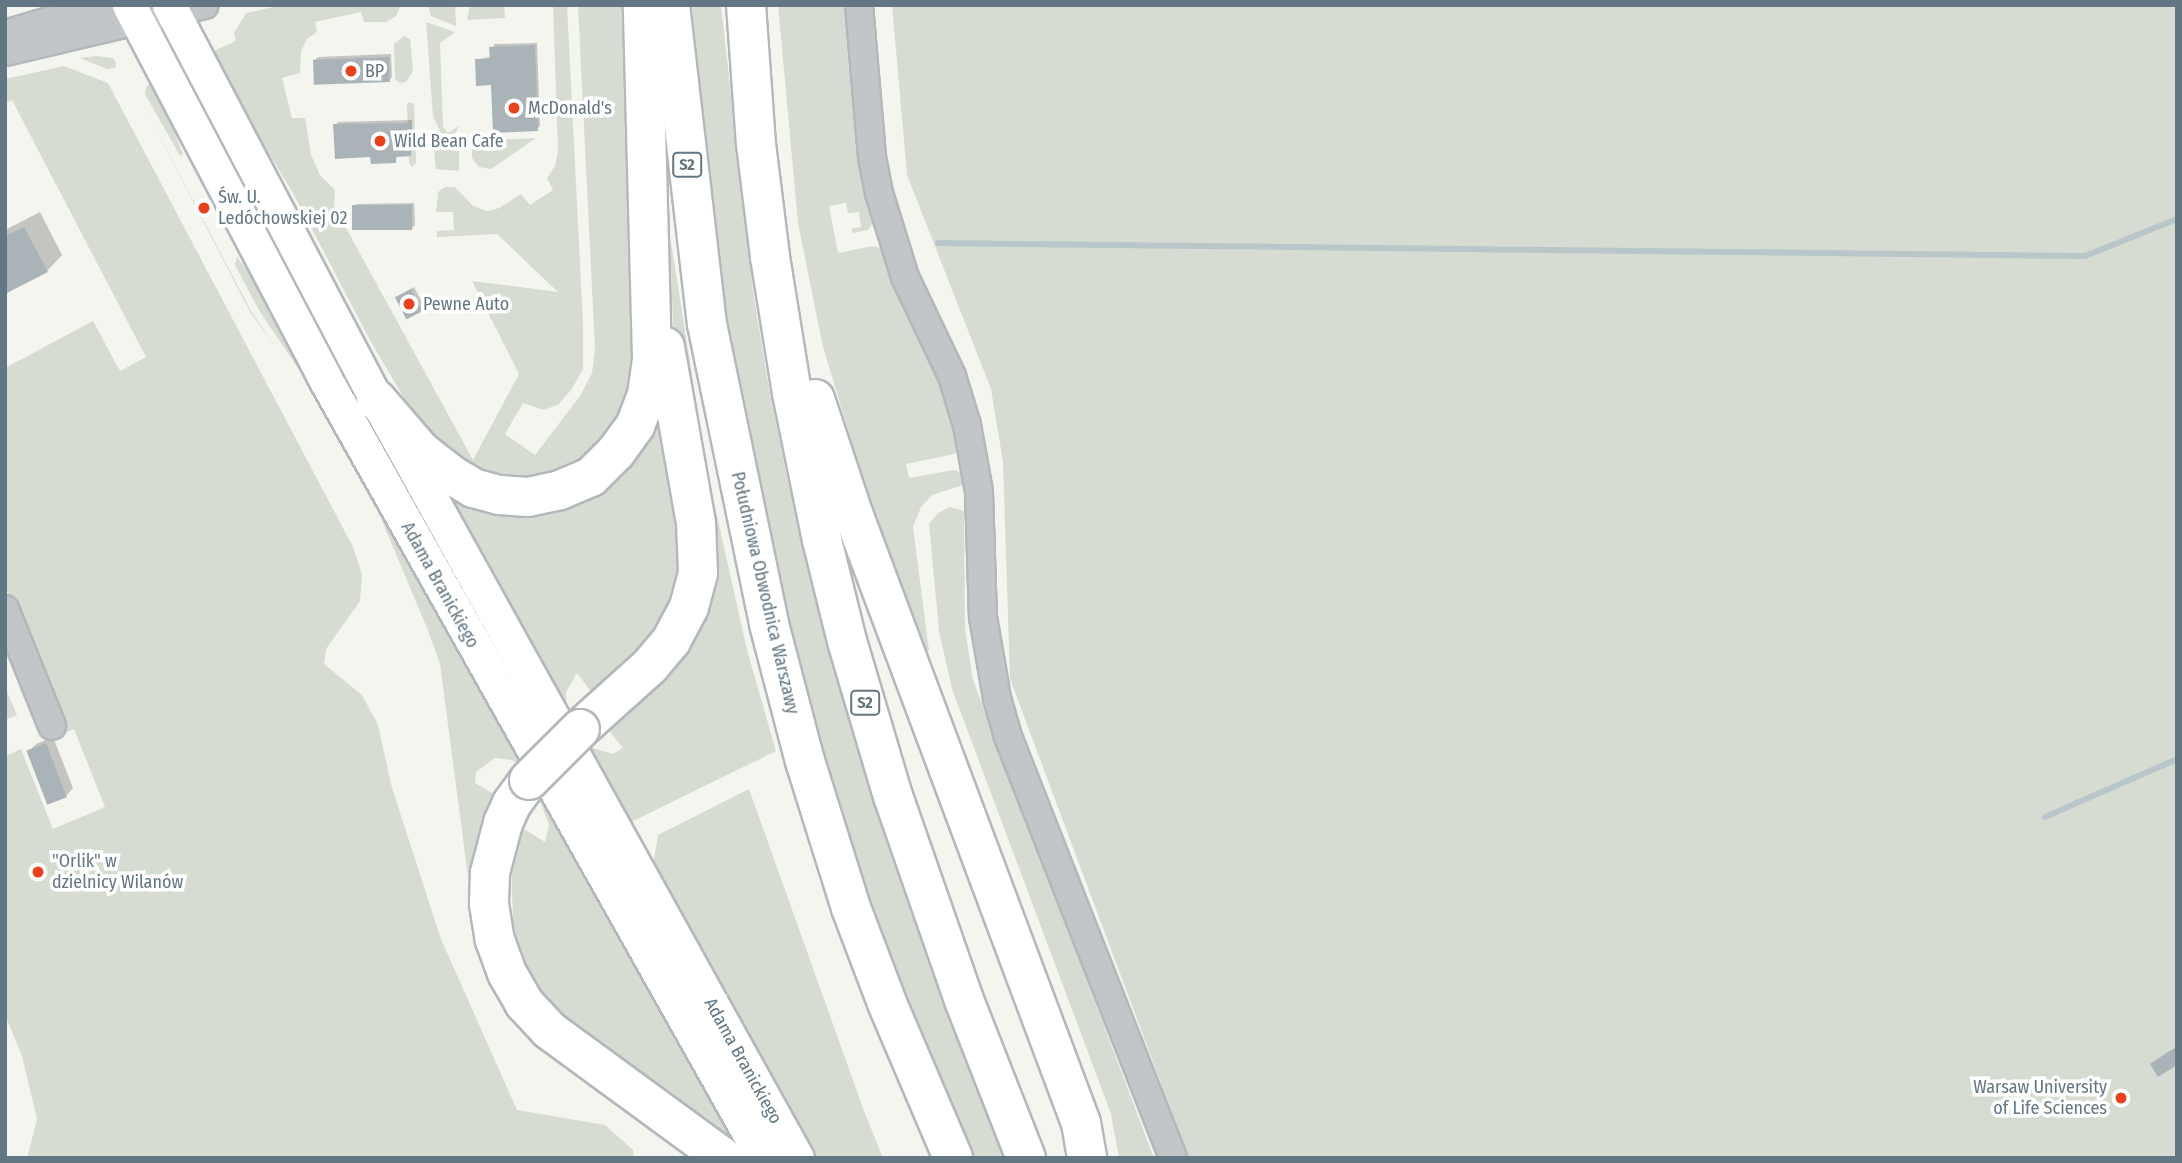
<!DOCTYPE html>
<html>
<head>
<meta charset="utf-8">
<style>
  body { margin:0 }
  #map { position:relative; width:2182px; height:1163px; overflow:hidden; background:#f5f5f0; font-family:"Fira Sans Condensed",sans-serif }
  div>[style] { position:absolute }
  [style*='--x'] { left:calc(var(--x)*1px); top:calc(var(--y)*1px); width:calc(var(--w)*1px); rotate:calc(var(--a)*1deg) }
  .green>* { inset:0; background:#d6dcd1 }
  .shadow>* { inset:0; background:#0003 }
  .stream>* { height:6px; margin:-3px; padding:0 3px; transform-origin:3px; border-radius:3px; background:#b9c7ca }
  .building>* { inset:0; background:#aab3b7; transform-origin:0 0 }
  .roads { filter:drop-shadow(2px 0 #b3b8bb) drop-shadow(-2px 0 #b3b8bb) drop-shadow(0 2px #b3b8bb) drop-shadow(0 -2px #b3b8bb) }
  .minor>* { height:26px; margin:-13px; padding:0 13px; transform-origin:13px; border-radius:13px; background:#c2c6c9 }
  .major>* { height:33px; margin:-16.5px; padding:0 16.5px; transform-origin:16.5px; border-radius:16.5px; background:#fff }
  .highway>* { height:38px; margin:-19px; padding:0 19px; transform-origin:19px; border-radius:19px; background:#fff }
  .bridges { filter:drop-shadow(2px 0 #b5b8bb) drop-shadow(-2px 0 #b5b8bb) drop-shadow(0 2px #b5b8bb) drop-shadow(0 -2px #b5b8bb) }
  .highway-bridge>* { height:38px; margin:-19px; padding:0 19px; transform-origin:19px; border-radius:19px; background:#fff }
  .dots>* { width:19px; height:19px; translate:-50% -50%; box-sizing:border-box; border:4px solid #fff; border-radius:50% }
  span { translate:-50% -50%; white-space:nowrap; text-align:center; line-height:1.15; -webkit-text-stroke:7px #fff; paint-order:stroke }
  .shield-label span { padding:2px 5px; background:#fff; border:2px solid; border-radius:5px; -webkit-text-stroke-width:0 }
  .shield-label { font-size:16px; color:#637683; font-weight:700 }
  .poi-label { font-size:18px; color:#637683 }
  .left { translate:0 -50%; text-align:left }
  .right { translate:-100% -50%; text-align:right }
  .street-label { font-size:18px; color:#637683 }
  .frame { position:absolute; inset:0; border:7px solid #637683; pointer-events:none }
</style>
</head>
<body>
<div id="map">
  <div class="green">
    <i style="clip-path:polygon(282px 5px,401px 5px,396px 16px,386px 22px,364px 22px,361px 12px,315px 22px,317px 32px,307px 39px,301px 51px,300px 73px,282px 78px,292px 118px,305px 118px,311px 155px,320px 175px,335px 190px,334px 206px,473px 460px,519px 374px,472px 281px,558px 292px,497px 234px,437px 237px,437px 231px,454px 230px,453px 212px,436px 212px,438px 192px,445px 187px,455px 187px,473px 206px,487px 211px,499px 208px,521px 194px,530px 205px,553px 190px,547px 178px,555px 166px,558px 151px,553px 5px,567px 5px,583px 322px,583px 369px,572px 389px,559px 404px,544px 410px,523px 403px,505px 434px,535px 455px,580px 396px,592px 373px,595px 350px,578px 5px,627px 5px,634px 403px,593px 459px,530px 481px,463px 469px,421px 427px,371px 342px,294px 195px,209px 53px,236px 41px,234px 33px,246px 13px)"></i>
    <i style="clip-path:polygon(428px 5px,455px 5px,456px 26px,431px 16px)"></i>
    <i style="clip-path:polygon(470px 5px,504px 5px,505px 18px,467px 20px)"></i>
    <i style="clip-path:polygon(691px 5px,721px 5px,753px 291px,767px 377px,787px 477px,845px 701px,878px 818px,926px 955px,1006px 1158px,973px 1158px,952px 1114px,851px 849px,808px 715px,741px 406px,721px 290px,695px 76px)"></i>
    <i style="clip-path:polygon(778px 5px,851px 5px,876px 218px,868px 230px,853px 233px,851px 229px,861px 227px,859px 212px,848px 213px,846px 203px,829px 206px,838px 253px,873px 246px,884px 249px,951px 397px,959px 449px,954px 454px,906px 464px,909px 478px,954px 470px,964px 473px,969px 483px,932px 495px,921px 507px,913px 527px,929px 651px,922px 651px,867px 492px,823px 347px,798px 223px)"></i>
    <i style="clip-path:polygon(892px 5px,2177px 5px,2177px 1158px,1189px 1158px,1010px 679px,1003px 462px,991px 389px,907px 175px)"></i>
    <i style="clip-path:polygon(426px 22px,455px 32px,440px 43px,443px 127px,448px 133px,459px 126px,454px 135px,441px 133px,433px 116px)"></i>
    <i style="clip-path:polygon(404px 36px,410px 39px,413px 71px,406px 82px,400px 83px,395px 79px,394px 44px)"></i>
    <i style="clip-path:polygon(97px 56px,113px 58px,116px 63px,115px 68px,107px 69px,80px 58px)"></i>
    <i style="clip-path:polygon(64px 66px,108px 83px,353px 547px,362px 575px,360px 601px,326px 649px,324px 664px,362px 695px,378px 725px,392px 788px,441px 939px,517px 1110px,605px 1125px,633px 1150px,634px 1158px,27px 1158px,37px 1119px,22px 1056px,5px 1015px,5px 756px,21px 749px,53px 829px,105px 807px,74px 729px,63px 733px,5px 586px,5px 368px,93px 321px,120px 371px,146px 357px,12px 100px,5px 103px,5px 79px)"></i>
    <i style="clip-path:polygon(154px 81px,183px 154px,180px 156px,145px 94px,146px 87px)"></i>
    <i style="clip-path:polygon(138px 95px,251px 311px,276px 347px,250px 312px)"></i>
    <i style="clip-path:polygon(410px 102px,414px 104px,416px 163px,412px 167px,409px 163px,407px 104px)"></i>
    <i style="clip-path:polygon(536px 138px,491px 169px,479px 167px,472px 158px,472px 139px,488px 147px,488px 140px)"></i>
    <i style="clip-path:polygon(437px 146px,459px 149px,459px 171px,436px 169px,434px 149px)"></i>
    <i style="clip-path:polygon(669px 229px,707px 471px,747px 650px,776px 751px,629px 823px,586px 746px,613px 754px,623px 748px,606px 727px,687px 647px)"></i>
    <i style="clip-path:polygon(237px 257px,264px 291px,524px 761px,521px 765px,512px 760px,495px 758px,476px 772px,475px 783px,497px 796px,471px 899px,440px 664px,427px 628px,380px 516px,298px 368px,260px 312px,235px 265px)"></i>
    <i style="clip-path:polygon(657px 395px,679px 513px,677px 585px,652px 640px,595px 697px,577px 673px,566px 692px,567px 706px,572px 716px,565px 721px,433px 478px,533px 505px)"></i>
    <i style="clip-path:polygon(950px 507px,964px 511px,965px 628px,973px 680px,1154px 1158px,1119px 1158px,1111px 1114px,952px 689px,939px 631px,929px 524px,938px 513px)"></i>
    <i style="clip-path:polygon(5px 687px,17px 715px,5px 720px)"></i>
    <i style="clip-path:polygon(543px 789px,744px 1158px,549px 1007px,535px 987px,521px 959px,513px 923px,511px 862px,519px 826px,545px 842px,549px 825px,538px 795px)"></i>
    <i style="clip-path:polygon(749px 789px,864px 1111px,883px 1158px,813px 1158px,653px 865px,658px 835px)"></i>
  </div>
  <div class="shadow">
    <i style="clip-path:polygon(537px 43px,540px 126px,537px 129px,493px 83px,477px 60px,492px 56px,494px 44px)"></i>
    <i style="clip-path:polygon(391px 54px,392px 77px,389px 80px,315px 60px,318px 57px)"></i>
    <i style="clip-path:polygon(412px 120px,413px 151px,398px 155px,395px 161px,372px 156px,335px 125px,338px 122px)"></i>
    <i style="clip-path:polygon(414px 203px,415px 225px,412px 228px,354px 207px,357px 204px)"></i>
    <i style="clip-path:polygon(40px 212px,62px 255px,47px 271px,5px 292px,5px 230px)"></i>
    <i style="clip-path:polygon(414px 287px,424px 306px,421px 309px,397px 297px)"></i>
    <i style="clip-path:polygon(53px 737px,73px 788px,66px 796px,29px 751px,36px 744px)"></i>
    <i style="clip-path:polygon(2175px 1048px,2177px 1063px,2155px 1061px)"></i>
  </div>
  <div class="stream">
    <i style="--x:938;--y:243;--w:1147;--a:0.65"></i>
    <i style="--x:2085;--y:256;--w:99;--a:-21.9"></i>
    <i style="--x:2045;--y:817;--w:144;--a:-23.7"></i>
  </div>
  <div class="building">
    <i style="clip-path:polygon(535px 45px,538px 131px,493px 133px,491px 85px,476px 86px,475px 59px,490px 59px,489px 47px)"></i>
    <i style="left:389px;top:57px;width:25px;height:76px;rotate:88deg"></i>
    <i style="clip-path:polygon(409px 123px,411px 156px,396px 157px,396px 163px,371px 164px,370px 157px,335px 159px,333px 124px)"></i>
    <i style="left:412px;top:205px;width:25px;height:60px;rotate:90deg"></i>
    <i style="clip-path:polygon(24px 227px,48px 272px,5px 294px,5px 236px)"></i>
    <i style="left:411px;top:289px;width:25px;height:18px;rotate:63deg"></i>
    <i style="left:46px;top:743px;width:58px;height:21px;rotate:69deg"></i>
    <i style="clip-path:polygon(2171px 1050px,2177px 1058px,2177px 1065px,2158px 1077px,2150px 1064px)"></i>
  </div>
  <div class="roads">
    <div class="minor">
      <i style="--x:859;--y:5;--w:153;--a:85.1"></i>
      <i style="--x:872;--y:157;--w:37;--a:79"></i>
      <i style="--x:879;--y:193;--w:88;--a:72.8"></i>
      <i style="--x:905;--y:277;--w:110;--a:64.6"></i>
      <i style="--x:952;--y:376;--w:51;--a:73"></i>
      <i style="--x:967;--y:425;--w:68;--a:79.8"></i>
      <i style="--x:979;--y:492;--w:125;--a:88.2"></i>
      <i style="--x:983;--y:617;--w:82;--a:80.2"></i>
      <i style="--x:997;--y:698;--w:37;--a:74"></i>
      <i style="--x:1007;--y:734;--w:455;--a:68.6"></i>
      <i style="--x:5;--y:34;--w:102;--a:-16.5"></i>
      <i style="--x:5;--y:52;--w:205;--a:-13.2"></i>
      <i style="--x:5;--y:609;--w:126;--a:68.1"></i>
    </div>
    <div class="major">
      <i style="--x:129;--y:5;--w:420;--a:62.3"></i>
      <i style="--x:324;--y:377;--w:896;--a:60.66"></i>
      <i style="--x:169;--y:5;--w:445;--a:62.3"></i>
      <i style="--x:376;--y:399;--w:868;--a:60.98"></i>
    </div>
    <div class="highway">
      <i style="--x:670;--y:5;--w:321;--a:83.4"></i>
      <i style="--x:707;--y:324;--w:306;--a:78.3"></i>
      <i style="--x:769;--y:624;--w:142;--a:75.3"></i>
      <i style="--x:805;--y:761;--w:154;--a:72.6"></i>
      <i style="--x:851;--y:908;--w:102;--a:69.2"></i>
      <i style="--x:887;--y:1003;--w:168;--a:66.9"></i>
      <i style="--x:746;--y:5;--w:139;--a:85.9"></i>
      <i style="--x:756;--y:144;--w:114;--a:82.9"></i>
      <i style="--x:770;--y:257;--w:138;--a:80.8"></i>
      <i style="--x:792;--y:393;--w:150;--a:78.5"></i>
      <i style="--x:822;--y:540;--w:104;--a:76.1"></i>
      <i style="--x:847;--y:641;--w:162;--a:73.5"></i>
      <i style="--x:893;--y:796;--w:216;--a:70.8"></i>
      <i style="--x:964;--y:1000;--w:170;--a:68.6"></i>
      <i style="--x:376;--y:399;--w:69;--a:49.1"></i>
      <i style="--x:421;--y:451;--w:37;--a:38"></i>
      <i style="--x:450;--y:474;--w:27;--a:31"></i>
      <i style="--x:473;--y:488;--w:27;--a:15"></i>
      <i style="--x:499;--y:495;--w:29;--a:4"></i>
      <i style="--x:528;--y:497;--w:33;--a:-12"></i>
      <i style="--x:560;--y:490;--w:34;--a:-23"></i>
      <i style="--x:591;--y:477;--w:35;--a:-45"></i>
      <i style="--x:616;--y:452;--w:32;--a:-54"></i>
      <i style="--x:635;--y:426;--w:33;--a:-69"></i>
      <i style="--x:647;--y:395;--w:37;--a:-82"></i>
      <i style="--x:652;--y:358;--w:353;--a:-91.5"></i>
      <i style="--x:815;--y:399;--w:123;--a:71.6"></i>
      <i style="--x:854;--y:516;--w:648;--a:69.5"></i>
      <i style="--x:1081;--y:1123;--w:36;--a:80"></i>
      <i style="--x:580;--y:729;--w:94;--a:-42"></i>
      <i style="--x:650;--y:666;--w:33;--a:-50"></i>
      <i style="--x:671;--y:641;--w:38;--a:-62"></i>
      <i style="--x:689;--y:607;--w:35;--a:-75"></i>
      <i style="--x:698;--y:573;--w:50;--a:-92.3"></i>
      <i style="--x:696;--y:523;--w:179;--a:-100"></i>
      <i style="--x:529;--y:780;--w:29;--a:126"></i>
      <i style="--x:512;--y:803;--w:22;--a:114"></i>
      <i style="--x:503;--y:823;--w:52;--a:104.6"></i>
      <i style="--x:490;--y:873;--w:31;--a:92"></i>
      <i style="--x:489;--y:904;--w:36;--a:81"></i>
      <i style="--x:495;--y:940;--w:35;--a:70"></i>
      <i style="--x:507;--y:973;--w:34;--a:60"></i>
      <i style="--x:524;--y:1003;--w:37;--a:47"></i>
      <i style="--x:549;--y:1030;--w:217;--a:36.2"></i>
    </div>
  </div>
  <div class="bridges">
    <div class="highway-bridge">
      <i style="--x:529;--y:780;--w:72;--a:-45"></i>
    </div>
  </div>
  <div class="dots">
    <i style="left:351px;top:71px;background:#e8411d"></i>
    <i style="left:514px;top:108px;background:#e8411d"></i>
    <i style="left:380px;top:141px;background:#e8411d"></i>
    <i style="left:204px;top:208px;background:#e8411d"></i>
    <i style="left:409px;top:304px;background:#e8411d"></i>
    <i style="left:38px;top:872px;background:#e8411d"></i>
    <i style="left:2121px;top:1098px;background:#e8411d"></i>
  </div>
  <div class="shield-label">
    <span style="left:687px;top:165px">S2</span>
    <span style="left:865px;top:703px">S2</span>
  </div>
  <div class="poi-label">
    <span class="left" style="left:365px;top:71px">BP</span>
    <span class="left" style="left:528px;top:108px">McDonald's</span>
    <span class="left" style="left:394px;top:141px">Wild Bean Cafe</span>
    <span class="left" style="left:218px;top:208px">Św. U.<br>Ledóchowskiej 02</span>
    <span class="left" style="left:423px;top:304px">Pewne Auto</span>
    <span class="left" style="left:52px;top:872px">"Orlik" w<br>dzielnicy Wilanów</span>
    <span class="right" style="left:2107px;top:1098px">Warsaw University<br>of Life Sciences</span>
  </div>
  <div class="street-label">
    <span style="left:440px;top:585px;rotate:61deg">Adama Branickiego</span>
    <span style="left:765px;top:593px;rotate:77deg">Południowa Obwodnica Warszawy</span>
    <span style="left:743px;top:1061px;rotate:61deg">Adama Branickiego</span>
  </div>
  <div class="frame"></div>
</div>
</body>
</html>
